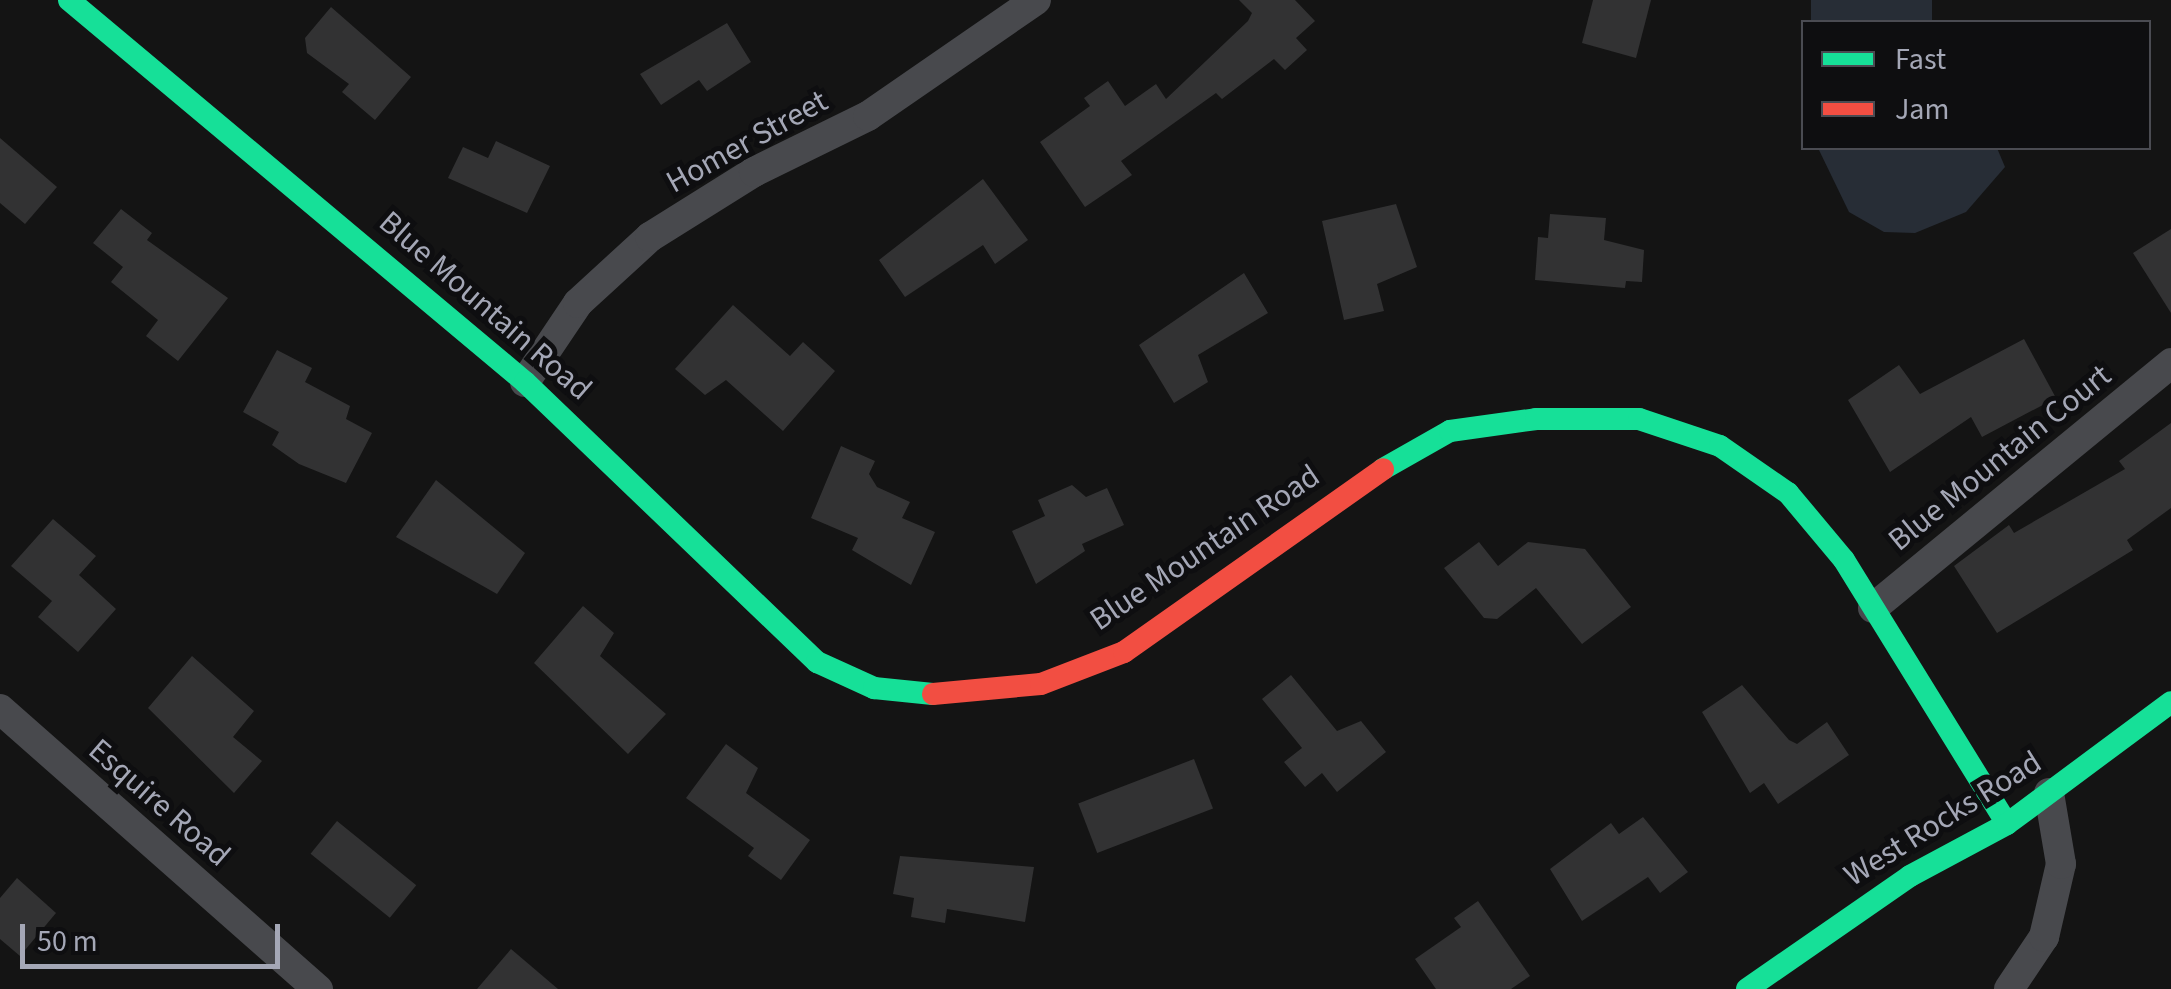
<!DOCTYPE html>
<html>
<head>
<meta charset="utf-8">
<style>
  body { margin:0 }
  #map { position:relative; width:2171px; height:989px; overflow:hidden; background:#141414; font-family:"Source Sans 3",sans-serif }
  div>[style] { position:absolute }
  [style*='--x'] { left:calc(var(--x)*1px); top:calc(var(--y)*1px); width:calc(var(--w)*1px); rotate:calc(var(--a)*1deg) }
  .water>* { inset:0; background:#272d36; transform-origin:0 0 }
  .building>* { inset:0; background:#323233; transform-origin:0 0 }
  .street>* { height:30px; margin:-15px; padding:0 15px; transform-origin:15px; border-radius:15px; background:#48494d }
  .fast>* { height:22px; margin:-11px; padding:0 11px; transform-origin:11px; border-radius:11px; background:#16e098 }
  .jam>* { height:22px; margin:-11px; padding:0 11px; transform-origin:11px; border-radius:11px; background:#f24e42 }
  span { translate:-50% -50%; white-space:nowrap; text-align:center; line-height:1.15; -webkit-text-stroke:10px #0e0e10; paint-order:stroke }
  .street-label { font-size:32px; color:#a4a7b6 }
  .legend { position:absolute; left:1801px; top:20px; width:350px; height:130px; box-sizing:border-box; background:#0e0e10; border:2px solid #4a4b52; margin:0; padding:12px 18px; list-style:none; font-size:30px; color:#a4a7b6 }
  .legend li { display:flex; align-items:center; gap:20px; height:50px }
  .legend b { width:50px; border:2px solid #4a4b52 }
  .scale { position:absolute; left:20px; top:924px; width:260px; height:45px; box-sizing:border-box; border:5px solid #a4a7b6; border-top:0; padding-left:12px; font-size:30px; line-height:35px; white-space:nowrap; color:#a4a7b6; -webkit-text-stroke:8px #0e0e10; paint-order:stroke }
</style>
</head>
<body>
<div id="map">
  <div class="water">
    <i style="left:1811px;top:0;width:121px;height:23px"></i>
    <i style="clip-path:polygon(1818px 148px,1997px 148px,2005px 167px,1966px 212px,1915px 233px,1884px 232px,1849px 212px)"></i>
  </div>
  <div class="building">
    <i style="clip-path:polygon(1239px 0,1295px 0,1315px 21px,1296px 38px,1307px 50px,1285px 70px,1274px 59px,1222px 99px,1216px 93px,1121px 161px,1132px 175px,1085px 207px,1040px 142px,1090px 106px,1084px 98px,1108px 81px,1125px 106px,1156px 84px,1166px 99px,1248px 21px,1252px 13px)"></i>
    <i style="clip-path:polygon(1593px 0,1651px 0,1636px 58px,1582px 43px)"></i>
    <i style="clip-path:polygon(331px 7px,411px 77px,375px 120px,342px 92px,349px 84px,307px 53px,305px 38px)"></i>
    <i style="clip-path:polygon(727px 23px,751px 62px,707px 91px,699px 80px,661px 105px,640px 74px)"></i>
    <i style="clip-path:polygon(0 138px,57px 187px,25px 224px,0 203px)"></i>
    <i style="clip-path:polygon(496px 141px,550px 166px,527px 213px,448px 178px,463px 147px,488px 158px)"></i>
    <i style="clip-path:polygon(983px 179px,1028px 240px,995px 264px,983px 245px,905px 297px,879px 260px)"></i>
    <i style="clip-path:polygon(1396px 204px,1417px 267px,1377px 284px,1384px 311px,1344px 320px,1322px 221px)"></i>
    <i style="clip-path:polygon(121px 209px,152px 233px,147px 240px,228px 298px,178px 361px,146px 336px,158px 320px,111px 282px,123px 267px,93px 243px)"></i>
    <i style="clip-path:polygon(1550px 214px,1606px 218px,1604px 240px,1644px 250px,1642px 282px,1626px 281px,1625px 288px,1535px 280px,1538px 237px,1548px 238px)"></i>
    <i style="clip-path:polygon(2171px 229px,2171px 313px,2133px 253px)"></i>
    <i style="clip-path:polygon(1244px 273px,1268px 313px,1198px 355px,1208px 382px,1174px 403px,1139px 345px)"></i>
    <i style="clip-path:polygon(733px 305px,790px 356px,803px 342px,835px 371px,783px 431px,726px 380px,705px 395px,675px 369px)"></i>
    <i style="clip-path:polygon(2024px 339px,2056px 398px,1982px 437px,1971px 417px,1890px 472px,1848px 400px,1899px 365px,1920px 394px)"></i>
    <i style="clip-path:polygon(277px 350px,312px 368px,305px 382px,350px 406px,346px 419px,372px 433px,346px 483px,299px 464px,272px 445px,279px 432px,243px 412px)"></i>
    <i style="clip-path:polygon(2171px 423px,2171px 508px,2127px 540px,2133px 550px,1997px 633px,1954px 566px,2009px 525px,2014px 533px,2125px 469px,2119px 461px)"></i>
    <i style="clip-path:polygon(841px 446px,875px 461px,869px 474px,877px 487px,910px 502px,902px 518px,935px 532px,911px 585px,852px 550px,858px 538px,811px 518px)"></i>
    <i style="clip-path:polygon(436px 480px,525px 553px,497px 594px,396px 537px)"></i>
    <i style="clip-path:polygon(1072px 485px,1086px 497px,1107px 488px,1124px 525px,1082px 544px,1085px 551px,1036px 584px,1012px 531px,1045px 516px,1038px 500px)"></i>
    <i style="clip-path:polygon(53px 519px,96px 556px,79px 575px,116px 609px,78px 652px,38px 617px,52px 601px,11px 566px)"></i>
    <i style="clip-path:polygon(1479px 542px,1498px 566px,1528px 542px,1585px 549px,1631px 607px,1582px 644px,1536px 588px,1497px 619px,1484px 618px,1444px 568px)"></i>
    <i style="clip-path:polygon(583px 606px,614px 633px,600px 656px,666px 714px,628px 754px,534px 663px)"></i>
    <i style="clip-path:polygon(192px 656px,254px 711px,233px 737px,262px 761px,234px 793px,148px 708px)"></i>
    <i style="clip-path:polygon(1291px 675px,1337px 731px,1361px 721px,1386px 752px,1337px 792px,1322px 773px,1305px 787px,1284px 762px,1302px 748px,1262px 699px)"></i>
    <i style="clip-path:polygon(1742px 685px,1789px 740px,1797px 744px,1827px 722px,1849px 755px,1778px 804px,1764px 783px,1750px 793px,1702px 712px)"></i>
    <i style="clip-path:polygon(726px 744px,758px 768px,746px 793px,810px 840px,781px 880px,748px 856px,754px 848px,686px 798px)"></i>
    <i style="left:1194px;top:759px;width:53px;height:124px;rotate:69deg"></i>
    <i style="clip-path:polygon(1643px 817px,1688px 872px,1660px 893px,1648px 877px,1582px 921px,1550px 869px,1611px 823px,1619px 834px)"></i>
    <i style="left:337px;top:821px;width:102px;height:42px;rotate:39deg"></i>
    <i style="clip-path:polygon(900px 856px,1034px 867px,1025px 922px,947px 909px,945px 923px,911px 917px,914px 898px,893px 894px)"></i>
    <i style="clip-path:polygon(17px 878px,56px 913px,20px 956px,0 939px,0 898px)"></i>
    <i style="clip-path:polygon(1478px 901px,1530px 976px,1511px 989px,1436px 989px,1415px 959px,1461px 927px,1454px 918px)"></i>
    <i style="clip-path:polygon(511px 949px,558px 989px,477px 989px)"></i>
  </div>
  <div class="street">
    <i style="--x:525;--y:382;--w:95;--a:-56.1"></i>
    <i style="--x:578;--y:303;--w:98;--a:-42.5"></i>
    <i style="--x:650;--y:237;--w:123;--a:-32"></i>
    <i style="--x:754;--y:172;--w:127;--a:-26.2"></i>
    <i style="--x:868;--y:116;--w:204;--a:-34.6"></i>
    <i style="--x:1873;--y:608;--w:386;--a:-39.4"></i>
    <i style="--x:0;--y:709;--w:424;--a:41.4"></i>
    <i style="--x:2009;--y:989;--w:63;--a:-56.1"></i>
    <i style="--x:2044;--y:937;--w:75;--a:-76.9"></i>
    <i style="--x:2061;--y:864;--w:72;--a:-99.6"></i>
  </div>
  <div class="fast">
    <i style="--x:69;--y:0;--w:595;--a:39.95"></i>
    <i style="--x:525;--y:382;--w:405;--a:43.8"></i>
    <i style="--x:817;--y:662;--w:63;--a:24.5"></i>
    <i style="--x:874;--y:688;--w:59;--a:5.8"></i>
    <i style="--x:1383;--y:469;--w:77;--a:-29.6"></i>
    <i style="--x:1450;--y:431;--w:87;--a:-7.9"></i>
    <i style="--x:1536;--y:419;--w:103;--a:0"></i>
    <i style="--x:1639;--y:419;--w:85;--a:18.4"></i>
    <i style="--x:1720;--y:446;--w:83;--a:34.7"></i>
    <i style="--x:1788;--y:493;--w:87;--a:50.1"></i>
    <i style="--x:1844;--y:560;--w:310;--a:58.3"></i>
    <i style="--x:1747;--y:989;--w:198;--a:-34.7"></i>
    <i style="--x:1910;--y:876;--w:110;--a:-28.2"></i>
    <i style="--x:2007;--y:824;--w:204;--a:-36.6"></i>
  </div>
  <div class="jam">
    <i style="--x:933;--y:694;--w:108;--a:-5.3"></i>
    <i style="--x:1041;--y:684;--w:89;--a:-21.1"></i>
    <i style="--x:1124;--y:652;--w:317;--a:-35.2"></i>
  </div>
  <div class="street-label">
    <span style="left:747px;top:142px;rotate:-29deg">Homer Street</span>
    <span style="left:485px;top:306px;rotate:41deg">Blue Mountain Road</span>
    <span style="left:2000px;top:458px;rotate:-39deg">Blue Mountain Court</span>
    <span style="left:1205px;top:548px;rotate:-34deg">Blue Mountain Road</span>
    <span style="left:159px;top:803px;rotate:41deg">Esquire Road</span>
    <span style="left:1943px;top:819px;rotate:-32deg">West Rocks Road</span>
  </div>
  <ul class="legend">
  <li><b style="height:12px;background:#16e098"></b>Fast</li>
  <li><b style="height:12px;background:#f24e42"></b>Jam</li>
  </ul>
  <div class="scale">50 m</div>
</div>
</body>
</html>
